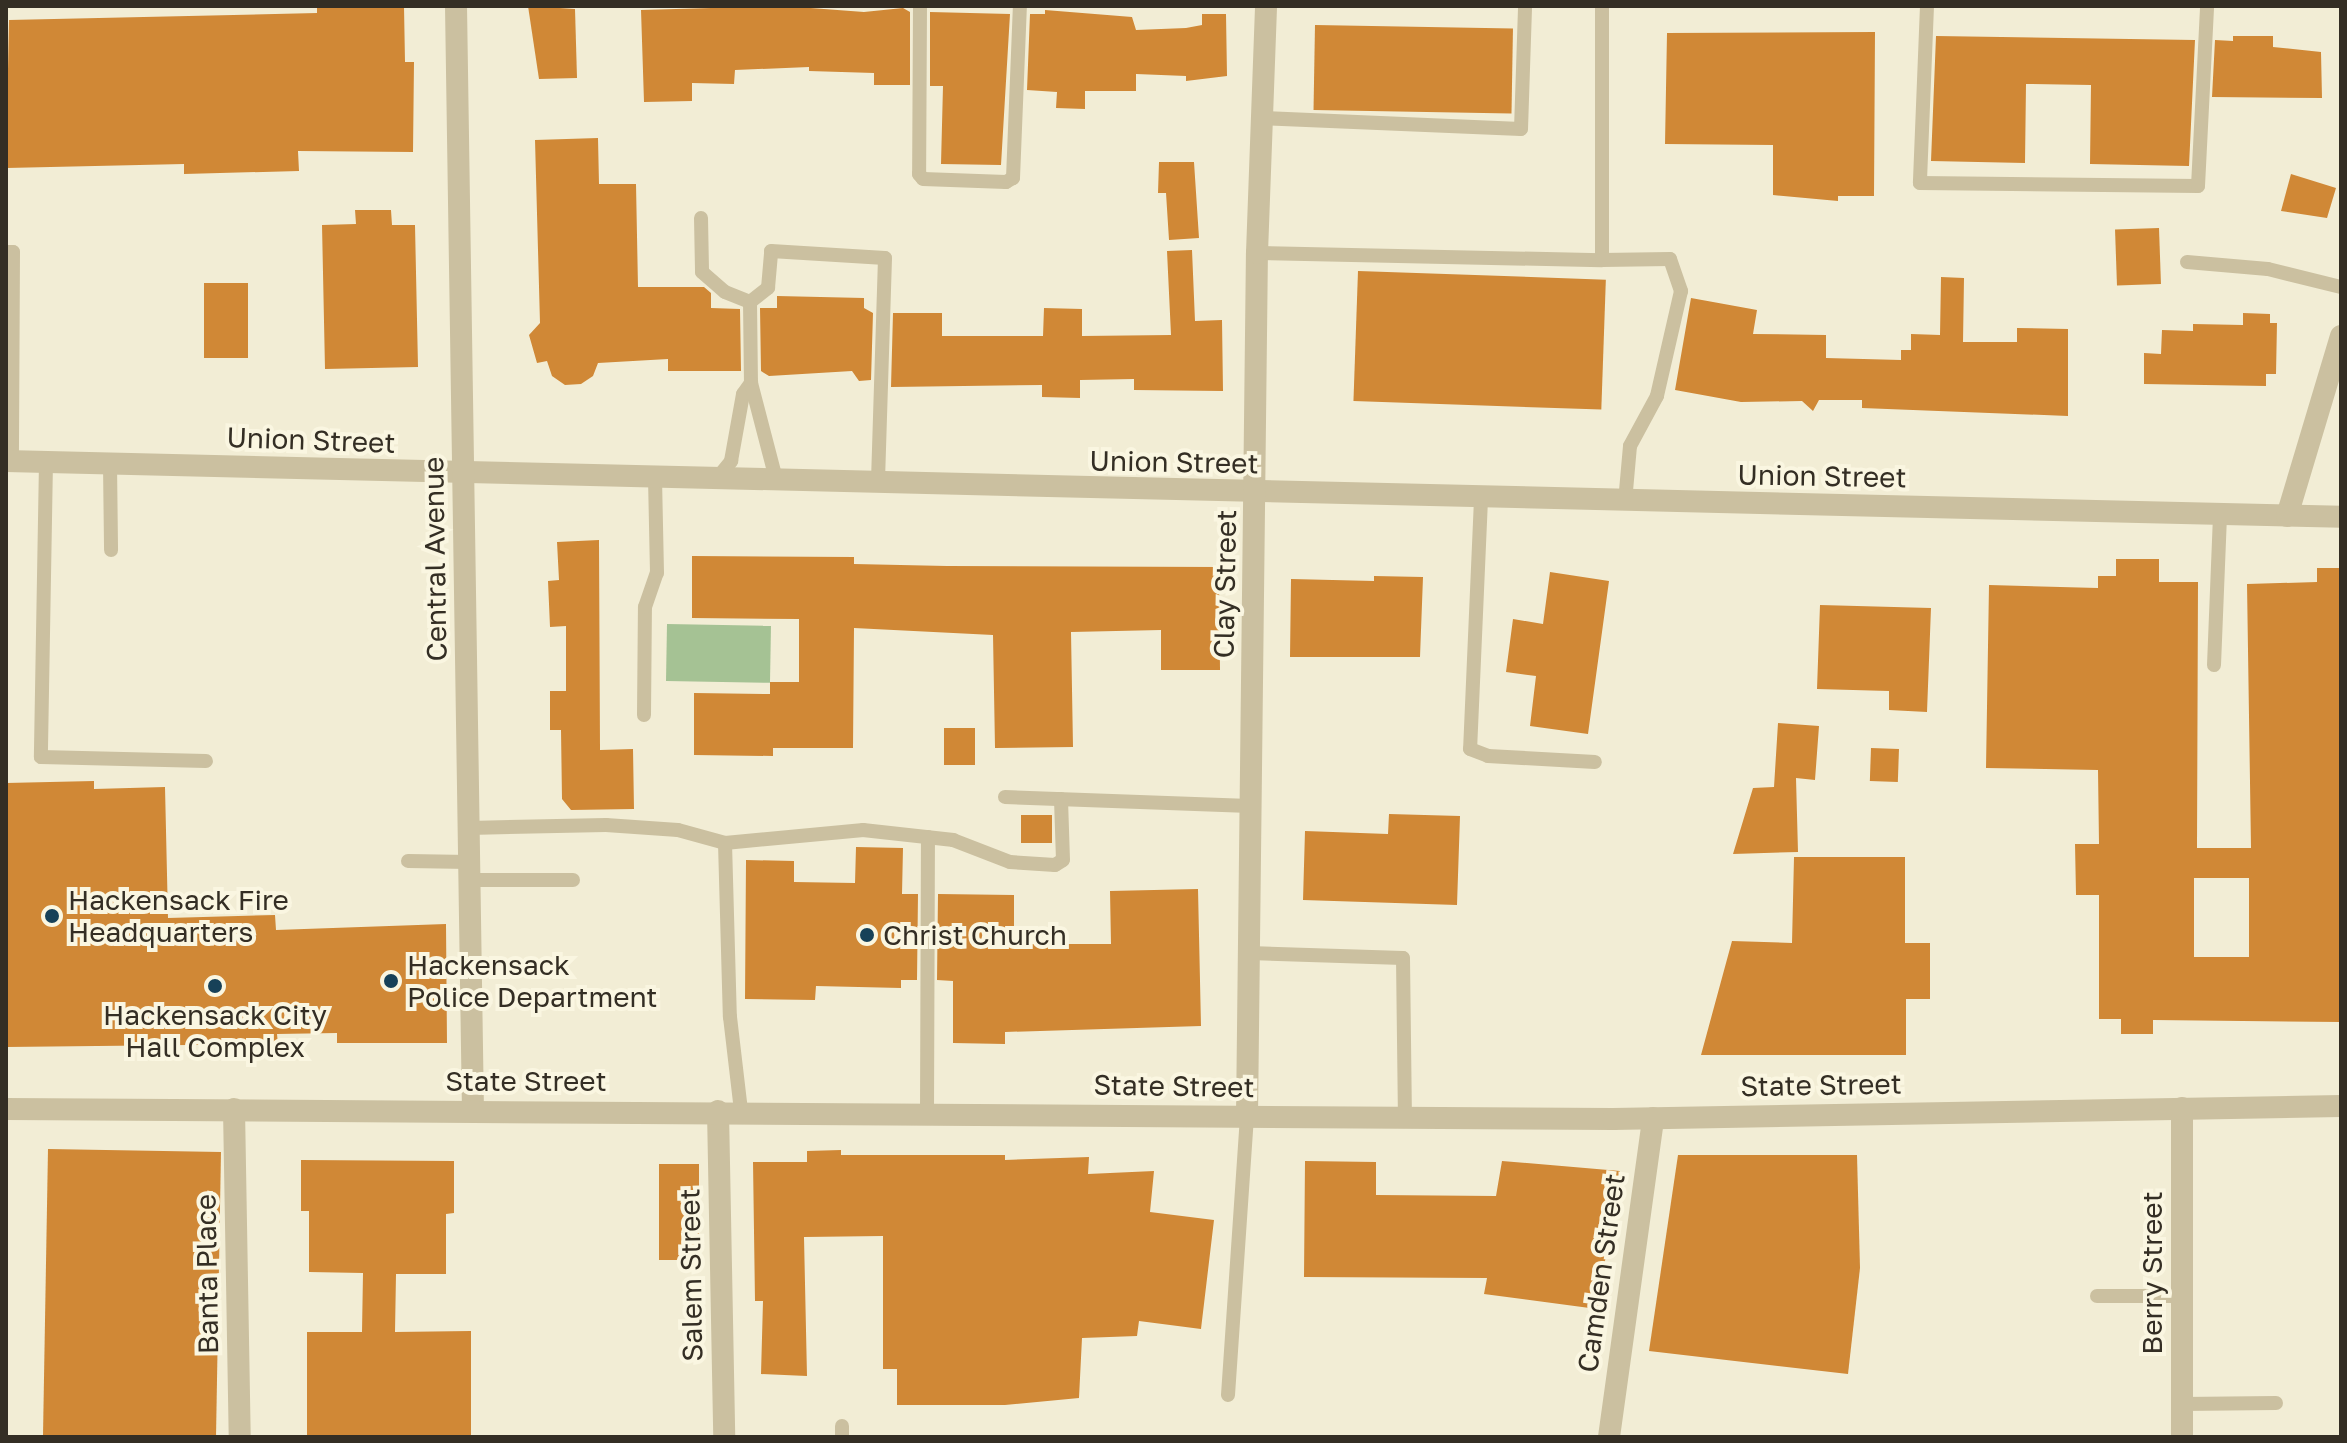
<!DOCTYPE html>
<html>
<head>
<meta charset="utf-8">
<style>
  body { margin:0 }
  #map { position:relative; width:2347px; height:1443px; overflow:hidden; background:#f2edd5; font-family:"Golos Text",sans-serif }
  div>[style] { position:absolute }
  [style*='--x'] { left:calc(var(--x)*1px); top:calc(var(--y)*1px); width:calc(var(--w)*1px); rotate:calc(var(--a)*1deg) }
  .green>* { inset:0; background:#a5c294; transform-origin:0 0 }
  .building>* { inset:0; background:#d08836; transform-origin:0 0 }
  .service>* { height:14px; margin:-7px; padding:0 7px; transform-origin:7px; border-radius:7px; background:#cbc0a0 }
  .minor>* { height:22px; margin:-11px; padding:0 11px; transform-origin:11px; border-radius:11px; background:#cbc0a0 }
  .tertiary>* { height:22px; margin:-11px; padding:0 11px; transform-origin:11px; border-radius:11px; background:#cbc0a0 }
  .dots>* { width:22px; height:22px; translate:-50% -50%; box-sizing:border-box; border:4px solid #faf6e1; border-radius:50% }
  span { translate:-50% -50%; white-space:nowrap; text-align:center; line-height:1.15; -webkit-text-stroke:8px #faf6e1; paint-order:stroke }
  .street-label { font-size:28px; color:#342e24 }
  .poi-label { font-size:28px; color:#342e24 }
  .left { translate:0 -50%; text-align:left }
  .frame { position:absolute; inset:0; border:8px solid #342e24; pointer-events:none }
</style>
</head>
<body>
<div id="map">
  <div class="green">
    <i style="left:667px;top:624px;width:104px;height:57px;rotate:1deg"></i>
  </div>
  <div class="building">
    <i style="clip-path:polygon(317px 6px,404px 6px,405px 62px,414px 62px,413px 152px,298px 151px,299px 171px,184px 174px,184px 164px,6px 168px,9px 20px,317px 13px)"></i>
    <i style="clip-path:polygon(528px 6px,575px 9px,577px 78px,539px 79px)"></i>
    <i style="clip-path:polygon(784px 6px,864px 12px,903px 8px,910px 12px,910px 85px,874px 85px,874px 73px,809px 71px,809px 67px,735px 70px,734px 84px,692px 83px,692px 101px,644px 102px,641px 10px)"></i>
    <i style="clip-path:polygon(1045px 10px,1132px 17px,1136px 30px,1186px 28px,1202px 25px,1202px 14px,1226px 14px,1227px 76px,1186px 81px,1186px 76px,1136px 74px,1136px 91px,1085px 91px,1085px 109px,1056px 108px,1057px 92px,1027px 90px,1030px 14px,1045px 14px)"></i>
    <i style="clip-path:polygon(930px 12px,1010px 14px,1001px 165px,941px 164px,943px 86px,930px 86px)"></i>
    <i style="left:1315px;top:25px;width:198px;height:85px;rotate:1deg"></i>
    <i style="clip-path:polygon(1875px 32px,1874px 196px,1838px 196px,1838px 201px,1773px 195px,1773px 145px,1665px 144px,1667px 33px)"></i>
    <i style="clip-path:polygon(1936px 36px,2195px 40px,2189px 166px,2090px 164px,2091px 85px,2026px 84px,2025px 163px,1931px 161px)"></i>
    <i style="clip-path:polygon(2233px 36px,2273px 36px,2273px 47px,2321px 52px,2322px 98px,2212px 97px,2215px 40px,2233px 41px)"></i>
    <i style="clip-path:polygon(598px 138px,599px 184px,636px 184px,638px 287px,704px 287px,711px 293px,711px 308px,740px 309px,741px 371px,668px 371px,668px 359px,598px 363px,593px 376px,581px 384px,565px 385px,552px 376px,547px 361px,537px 363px,529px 335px,540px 323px,535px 140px)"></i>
    <i style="clip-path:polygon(1159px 162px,1194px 162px,1199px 238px,1169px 240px,1166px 193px,1158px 193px)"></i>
    <i style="clip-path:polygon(2291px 174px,2336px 188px,2327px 218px,2281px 211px)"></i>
    <i style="clip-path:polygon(355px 210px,391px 210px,392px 225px,415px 225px,418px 367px,325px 369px,322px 225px,356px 224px)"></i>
    <i style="left:2159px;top:228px;width:56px;height:44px;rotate:88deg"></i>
    <i style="clip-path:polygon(1192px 250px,1195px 321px,1222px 320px,1223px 391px,1134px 390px,1134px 379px,1080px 380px,1080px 398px,1042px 397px,1042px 385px,891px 387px,893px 313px,942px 313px,942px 336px,1043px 336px,1044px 308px,1082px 309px,1082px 336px,1171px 335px,1167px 251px)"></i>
    <i style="left:1358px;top:271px;width:248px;height:130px;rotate:2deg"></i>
    <i style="clip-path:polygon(1941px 277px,1964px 278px,1963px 342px,2017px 342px,2017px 328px,2068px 329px,2068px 416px,1862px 408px,1862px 400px,1819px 400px,1813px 411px,1802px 401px,1741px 402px,1675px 390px,1691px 298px,1757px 310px,1753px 334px,1826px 335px,1826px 358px,1901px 360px,1901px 350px,1911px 350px,1911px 334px,1940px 335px)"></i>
    <i style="left:204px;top:283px;width:44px;height:75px"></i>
    <i style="clip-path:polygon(777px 296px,864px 298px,864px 308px,873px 313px,871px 380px,859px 381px,852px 371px,769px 376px,761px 371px,760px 308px,777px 308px)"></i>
    <i style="clip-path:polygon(2243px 313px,2270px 314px,2270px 323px,2277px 323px,2276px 374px,2266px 374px,2266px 386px,2144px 384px,2144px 353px,2161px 354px,2162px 330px,2193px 331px,2193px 324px,2243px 325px)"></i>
    <i style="clip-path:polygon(599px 540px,600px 750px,633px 749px,634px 809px,571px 810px,562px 799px,561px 730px,550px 730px,550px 691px,566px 691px,566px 626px,550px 627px,548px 581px,559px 580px,557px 542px)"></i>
    <i style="clip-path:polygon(692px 556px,854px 557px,854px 564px,947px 566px,1219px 567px,1220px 670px,1161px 670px,1161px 630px,1071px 632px,1073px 747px,995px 748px,993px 635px,854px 628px,853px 748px,773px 748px,773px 756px,694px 755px,694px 693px,770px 694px,770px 682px,799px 682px,799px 619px,692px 618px)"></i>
    <i style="clip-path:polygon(evenodd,2116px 559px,2159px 559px,2159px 582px,2198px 582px,2197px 848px,2251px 848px,2247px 584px,2317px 582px,2317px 568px,2341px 568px,2341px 1022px,2153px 1020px,2153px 1034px,2121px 1034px,2121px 1019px,2099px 1019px,2099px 895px,2076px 895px,2075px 844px,2099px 844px,2098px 770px,1986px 768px,1989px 585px,2098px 588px,2098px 576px,2116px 576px,2116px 559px,2194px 878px,2249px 878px,2249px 957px,2194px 957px,2194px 878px)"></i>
    <i style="clip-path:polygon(1550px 572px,1609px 581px,1588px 734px,1530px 726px,1536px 676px,1506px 672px,1513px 619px,1543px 624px)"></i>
    <i style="clip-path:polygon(1374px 576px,1423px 577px,1420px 657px,1290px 657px,1291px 579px,1374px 581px)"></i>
    <i style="clip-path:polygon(1820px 605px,1931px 608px,1927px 712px,1889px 710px,1889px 691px,1817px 689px)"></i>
    <i style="clip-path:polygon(1778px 723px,1819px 726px,1815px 780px,1796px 778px,1798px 852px,1733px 854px,1753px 788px,1774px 787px)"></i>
    <i style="left:944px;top:728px;width:31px;height:37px"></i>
    <i style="left:1871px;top:748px;width:28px;height:33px;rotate:2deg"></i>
    <i style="clip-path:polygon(94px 781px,94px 789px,165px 787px,168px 918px,275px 915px,276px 930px,446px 924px,447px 1043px,337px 1043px,337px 1033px,277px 1034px,278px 1044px,6px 1047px,6px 783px)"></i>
    <i style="clip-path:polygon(1389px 814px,1460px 816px,1457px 905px,1303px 900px,1305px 831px,1388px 834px)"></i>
    <i style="left:1021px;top:815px;width:31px;height:28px"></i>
    <i style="clip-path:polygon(856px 847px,903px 848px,902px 894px,918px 894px,917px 980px,901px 980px,901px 988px,816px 986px,815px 1000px,745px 999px,746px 860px,794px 861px,794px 882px,855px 883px)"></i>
    <i style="clip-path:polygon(1794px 857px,1905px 857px,1905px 943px,1930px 943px,1930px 999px,1906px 999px,1906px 1055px,1701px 1055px,1732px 941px,1792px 943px)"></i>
    <i style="clip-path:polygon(1198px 889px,1201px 1026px,1005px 1032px,1005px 1044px,953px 1043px,953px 981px,937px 980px,938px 894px,1014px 895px,1014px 944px,1111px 944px,1110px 891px)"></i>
    <i style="left:48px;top:1149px;width:173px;height:289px;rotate:1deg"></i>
    <i style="clip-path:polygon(841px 1150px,841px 1155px,1005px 1155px,1005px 1160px,1089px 1157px,1088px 1174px,1154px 1171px,1150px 1212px,1214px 1220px,1201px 1329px,1139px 1321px,1137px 1336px,1082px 1338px,1079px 1398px,1005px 1405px,897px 1405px,897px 1369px,883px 1369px,883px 1236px,804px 1237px,807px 1376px,761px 1374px,763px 1301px,755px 1301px,753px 1162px,807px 1162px,807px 1151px)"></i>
    <i style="clip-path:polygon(1678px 1155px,1857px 1155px,1860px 1268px,1848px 1374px,1649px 1351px)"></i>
    <i style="clip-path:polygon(301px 1160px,454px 1161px,454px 1213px,446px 1214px,446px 1274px,396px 1274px,395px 1332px,471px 1331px,471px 1437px,307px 1437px,307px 1332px,362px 1332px,363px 1273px,309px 1272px,309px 1211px,301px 1211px)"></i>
    <i style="clip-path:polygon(1305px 1161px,1376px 1162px,1376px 1195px,1496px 1196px,1502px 1161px,1620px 1171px,1597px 1309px,1484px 1294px,1487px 1278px,1304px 1277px)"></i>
    <i style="left:659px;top:1164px;width:40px;height:96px"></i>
  </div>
  <div class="service">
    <i style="--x:920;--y:6;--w:168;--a:90.3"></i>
    <i style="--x:919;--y:174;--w:6;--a:51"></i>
    <i style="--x:923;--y:179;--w:83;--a:2.1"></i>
    <i style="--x:1006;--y:182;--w:8;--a:-30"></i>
    <i style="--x:1013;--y:178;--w:172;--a:-87.7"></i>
    <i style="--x:1927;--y:6;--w:177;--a:92.3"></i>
    <i style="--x:1920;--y:183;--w:278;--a:0.6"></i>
    <i style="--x:2198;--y:186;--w:180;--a:-87.1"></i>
    <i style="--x:1261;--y:118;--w:260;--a:2.4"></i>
    <i style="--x:1521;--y:129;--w:123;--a:-88.1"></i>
    <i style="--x:701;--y:218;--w:54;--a:88.9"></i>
    <i style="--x:702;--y:272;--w:30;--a:41"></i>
    <i style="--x:725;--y:292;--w:27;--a:22"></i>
    <i style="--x:750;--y:302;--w:81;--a:89.3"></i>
    <i style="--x:6;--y:252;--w:7;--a:0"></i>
    <i style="--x:13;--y:252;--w:209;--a:90.3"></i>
    <i style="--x:1257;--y:253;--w:345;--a:1.2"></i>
    <i style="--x:1602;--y:260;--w:254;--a:-90"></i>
    <i style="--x:1602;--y:260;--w:68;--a:-0.8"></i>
    <i style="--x:1670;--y:259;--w:34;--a:71"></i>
    <i style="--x:1681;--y:291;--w:108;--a:102.9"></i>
    <i style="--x:1657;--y:396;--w:57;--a:118.4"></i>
    <i style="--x:1630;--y:446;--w:56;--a:95.1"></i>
    <i style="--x:2187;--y:262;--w:81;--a:4.9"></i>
    <i style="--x:2268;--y:269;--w:75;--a:13.9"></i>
    <i style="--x:750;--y:302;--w:23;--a:-38"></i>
    <i style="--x:768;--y:288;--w:37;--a:-85"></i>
    <i style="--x:771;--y:251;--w:114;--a:3.5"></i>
    <i style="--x:885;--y:258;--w:227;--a:91.8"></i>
    <i style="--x:46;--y:462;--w:295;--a:91"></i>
    <i style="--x:41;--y:757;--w:165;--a:1.4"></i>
    <i style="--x:110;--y:464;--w:86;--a:89.3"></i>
    <i style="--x:715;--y:481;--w:26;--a:-51"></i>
    <i style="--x:731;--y:461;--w:68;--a:-79.8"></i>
    <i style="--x:743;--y:394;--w:14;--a:-54"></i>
    <i style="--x:751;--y:383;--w:103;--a:75.4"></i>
    <i style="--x:1481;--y:499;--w:250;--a:92.5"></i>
    <i style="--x:1470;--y:749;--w:19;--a:21"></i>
    <i style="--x:1488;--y:756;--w:107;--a:3.2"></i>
    <i style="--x:2214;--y:665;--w:151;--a:-87.7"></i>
    <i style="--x:644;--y:715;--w:108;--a:-89.5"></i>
    <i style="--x:645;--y:607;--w:36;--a:-71"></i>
    <i style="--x:657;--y:573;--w:94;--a:-91.2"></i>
    <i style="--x:1005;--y:797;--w:245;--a:2.1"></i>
    <i style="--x:469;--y:828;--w:137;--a:-1.3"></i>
    <i style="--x:606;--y:825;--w:72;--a:4"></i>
    <i style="--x:678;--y:830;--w:49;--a:15.5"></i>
    <i style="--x:725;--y:843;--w:139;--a:-5.4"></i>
    <i style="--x:863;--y:830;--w:91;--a:6.3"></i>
    <i style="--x:953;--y:840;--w:61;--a:21.1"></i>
    <i style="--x:1010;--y:862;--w:45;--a:3.8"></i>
    <i style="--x:1055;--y:865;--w:9;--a:-32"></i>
    <i style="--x:1063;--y:860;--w:61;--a:-91.9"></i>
    <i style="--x:725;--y:843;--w:174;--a:88.4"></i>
    <i style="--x:730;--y:1017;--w:95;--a:83.3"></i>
    <i style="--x:408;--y:861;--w:61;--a:0.9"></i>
    <i style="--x:470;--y:880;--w:103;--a:0"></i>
    <i style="--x:1249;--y:953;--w:154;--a:1.9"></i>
    <i style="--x:1403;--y:958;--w:159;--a:89.3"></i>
    <i style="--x:927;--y:1113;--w:276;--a:-89.8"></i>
    <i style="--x:2097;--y:1296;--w:84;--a:0"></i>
    <i style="--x:1228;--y:1395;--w:280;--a:-86.1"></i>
    <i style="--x:2182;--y:1404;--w:94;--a:-0.6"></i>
    <i style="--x:842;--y:1426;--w:11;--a:90"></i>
  </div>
  <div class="minor">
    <i style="--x:6;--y:461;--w:2336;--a:1.37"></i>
    <i style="--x:2287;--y:516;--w:188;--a:-73.3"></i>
    <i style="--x:234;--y:1109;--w:328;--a:89"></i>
    <i style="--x:718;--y:1111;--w:326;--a:88.9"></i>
    <i style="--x:1247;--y:1116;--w:863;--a:-89.34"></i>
    <i style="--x:1257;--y:253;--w:247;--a:-87.9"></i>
    <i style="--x:1609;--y:1437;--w:322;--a:-82.1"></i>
    <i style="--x:2182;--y:1437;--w:329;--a:-90"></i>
  </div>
  <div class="tertiary">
    <i style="--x:456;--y:6;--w:1105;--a:89.12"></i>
    <i style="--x:6;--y:1109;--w:1607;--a:0.36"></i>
    <i style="--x:1613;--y:1119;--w:728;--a:-1.02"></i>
  </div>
  <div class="dots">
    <i style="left:52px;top:916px;background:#174158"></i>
    <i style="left:867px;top:935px;background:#174158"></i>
    <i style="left:391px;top:981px;background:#174158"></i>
    <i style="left:215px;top:986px;background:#174158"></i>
  </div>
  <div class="street-label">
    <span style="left:311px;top:440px;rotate:2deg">Union Street</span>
    <span style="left:1174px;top:462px;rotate:1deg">Union Street</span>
    <span style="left:1822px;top:476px;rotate:1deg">Union Street</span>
    <span style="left:435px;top:559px;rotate:-91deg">Central Avenue</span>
    <span style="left:1225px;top:584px;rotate:-89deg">Clay Street</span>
    <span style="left:526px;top:1081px">State Street</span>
    <span style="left:1821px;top:1085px;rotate:-1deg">State Street</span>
    <span style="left:1174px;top:1086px;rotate:1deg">State Street</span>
    <span style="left:1601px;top:1273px;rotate:-82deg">Camden Street</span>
    <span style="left:2152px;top:1273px;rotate:-90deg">Berry Street</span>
    <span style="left:207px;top:1274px;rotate:-91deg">Banta Place</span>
    <span style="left:691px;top:1275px;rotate:-91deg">Salem Street</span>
  </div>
  <div class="poi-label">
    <span class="left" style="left:68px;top:916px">Hackensack Fire<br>Headquarters</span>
    <span class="left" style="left:883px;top:935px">Christ Church</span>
    <span class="left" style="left:407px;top:981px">Hackensack<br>Police Department</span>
    <span style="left:215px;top:1031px">Hackensack City<br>Hall Complex</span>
  </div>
  <div class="frame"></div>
</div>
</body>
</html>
